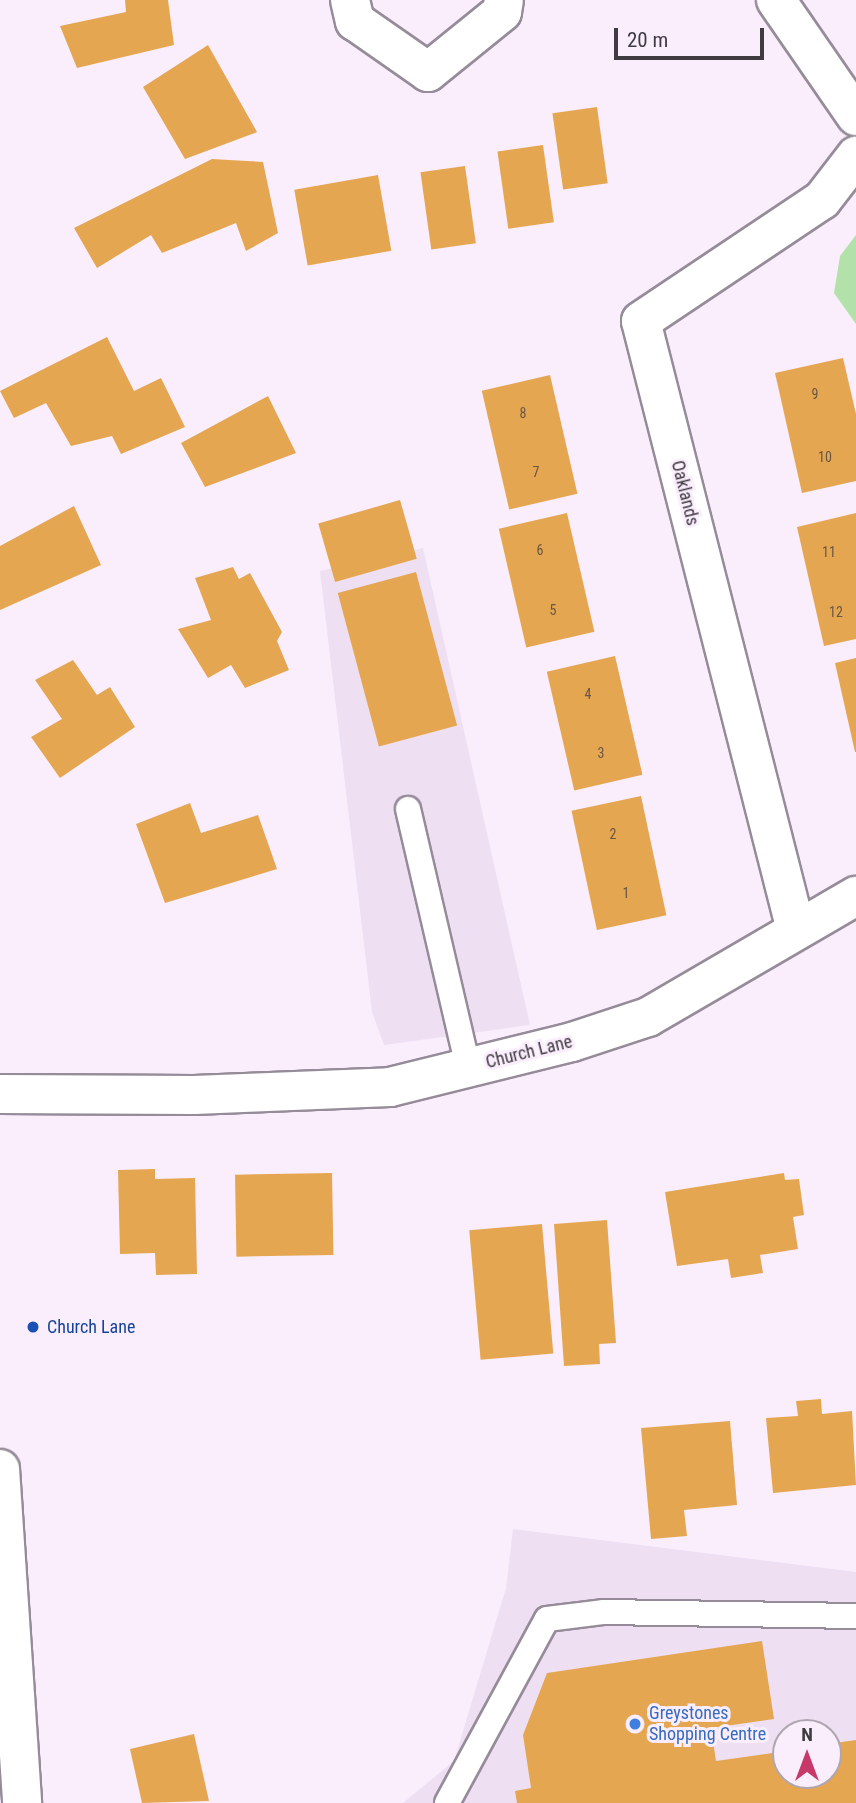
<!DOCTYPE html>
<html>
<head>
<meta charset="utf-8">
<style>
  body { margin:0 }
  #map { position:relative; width:856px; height:1803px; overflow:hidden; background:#faeefd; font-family:"Roboto Condensed",sans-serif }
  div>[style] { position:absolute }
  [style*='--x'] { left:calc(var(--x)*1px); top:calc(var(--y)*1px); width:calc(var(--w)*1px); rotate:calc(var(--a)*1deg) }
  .built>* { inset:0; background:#eedff2 }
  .green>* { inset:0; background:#b2e2aa }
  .building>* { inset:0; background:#e5a652; transform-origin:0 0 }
  .roads { filter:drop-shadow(2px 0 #968c99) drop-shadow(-2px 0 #968c99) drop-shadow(0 2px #968c99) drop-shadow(0 -2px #968c99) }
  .service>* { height:24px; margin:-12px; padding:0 12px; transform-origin:12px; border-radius:12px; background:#fff }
  .minor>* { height:38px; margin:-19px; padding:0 19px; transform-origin:19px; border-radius:19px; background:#fff }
  .secondary>* { height:38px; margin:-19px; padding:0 19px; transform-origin:19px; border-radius:19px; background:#fff }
  .dots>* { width:19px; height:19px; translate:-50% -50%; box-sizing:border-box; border:4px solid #faeefd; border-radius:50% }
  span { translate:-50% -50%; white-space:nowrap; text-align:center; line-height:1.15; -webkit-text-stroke:6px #faeefd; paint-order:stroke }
  .number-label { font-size:14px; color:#685644 }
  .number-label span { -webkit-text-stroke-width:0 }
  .street-label { font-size:18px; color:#3f3b40 }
  .transit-label { font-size:18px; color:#164399 }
  .left { translate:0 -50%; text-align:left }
  .shop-label { font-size:18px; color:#366cbe }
  .north { position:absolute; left:772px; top:1719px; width:70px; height:70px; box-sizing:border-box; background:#faeefd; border:2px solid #afa6b1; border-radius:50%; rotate:0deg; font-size:19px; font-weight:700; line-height:28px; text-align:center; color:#3f3b40 }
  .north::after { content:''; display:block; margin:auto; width:24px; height:32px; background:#c6396a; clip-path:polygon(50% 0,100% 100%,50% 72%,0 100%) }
  .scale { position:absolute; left:614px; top:28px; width:150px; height:32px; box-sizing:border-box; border:4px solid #3f3b40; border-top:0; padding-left:9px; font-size:21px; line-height:24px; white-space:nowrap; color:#3f3b40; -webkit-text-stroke:5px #faeefd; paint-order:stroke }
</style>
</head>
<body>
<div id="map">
  <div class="built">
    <i style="clip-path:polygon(423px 548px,530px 1025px,384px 1045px,372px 1012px,320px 571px)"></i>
    <i style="clip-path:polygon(evenodd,513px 1529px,856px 1572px,856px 1803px,403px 1803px,454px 1761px,506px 1588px,513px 1529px,786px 1733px,828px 1733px,828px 1775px,786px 1775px,786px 1733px)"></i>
  </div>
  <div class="green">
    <i style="clip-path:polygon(856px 235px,856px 324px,834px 293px,840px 256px)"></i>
  </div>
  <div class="building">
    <i style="clip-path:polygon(125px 0,168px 0,174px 45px,77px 68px,60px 26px,126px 12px)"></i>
    <i style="clip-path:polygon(208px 45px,257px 132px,185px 159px,143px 87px)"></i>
    <i style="left:597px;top:107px;width:77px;height:45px;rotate:82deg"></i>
    <i style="left:543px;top:145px;width:78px;height:46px;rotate:82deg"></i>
    <i style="clip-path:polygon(212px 159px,263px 162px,278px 233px,246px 251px,236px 223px,162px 253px,151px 235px,97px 268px,74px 228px)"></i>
    <i style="left:465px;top:166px;width:78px;height:45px;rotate:82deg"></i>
    <i style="left:378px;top:175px;width:77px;height:85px;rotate:80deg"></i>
    <i style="clip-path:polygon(107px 337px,134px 391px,161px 378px,185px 427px,121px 454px,112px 436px,71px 446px,46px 403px,14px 418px,0 391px)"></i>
    <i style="clip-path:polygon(843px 358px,856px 414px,856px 481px,802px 493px,775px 373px)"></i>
    <i style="left:550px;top:375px;width:122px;height:70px;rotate:77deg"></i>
    <i style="clip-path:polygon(268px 396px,296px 453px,205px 487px,181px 443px)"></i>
    <i style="left:400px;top:500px;width:61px;height:85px;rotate:74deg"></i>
    <i style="clip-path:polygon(74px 506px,101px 565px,0 610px,0 546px)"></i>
    <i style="left:567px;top:513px;width:122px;height:70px;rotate:77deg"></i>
    <i style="clip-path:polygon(856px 513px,856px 639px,824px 646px,797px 527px)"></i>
    <i style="clip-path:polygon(233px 567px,239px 579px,250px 573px,282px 632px,277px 641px,289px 670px,245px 688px,231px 665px,208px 678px,178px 629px,211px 620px,195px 578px)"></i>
    <i style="left:416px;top:572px;width:159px;height:81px;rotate:75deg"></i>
    <i style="left:615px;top:656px;width:122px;height:70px;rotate:77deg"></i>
    <i style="clip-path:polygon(856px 658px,856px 752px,855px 752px,835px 663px)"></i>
    <i style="clip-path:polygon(73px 660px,97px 695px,110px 687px,135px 727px,60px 778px,31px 737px,62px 719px,35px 680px)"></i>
    <i style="left:641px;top:796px;width:122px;height:71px;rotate:78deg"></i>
    <i style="clip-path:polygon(190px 803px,201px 833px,258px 815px,277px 869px,165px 903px,136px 824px)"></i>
    <i style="clip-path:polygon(155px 1169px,155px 1179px,195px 1178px,197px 1274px,156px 1275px,155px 1253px,120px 1254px,118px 1170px)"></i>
    <i style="left:332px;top:1173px;width:82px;height:97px;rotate:89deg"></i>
    <i style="clip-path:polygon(784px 1173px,785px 1180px,799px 1179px,804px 1215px,793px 1217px,798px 1249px,760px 1255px,763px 1273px,731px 1278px,728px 1259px,677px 1266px,665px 1192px)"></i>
    <i style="clip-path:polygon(607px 1220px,616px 1343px,599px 1344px,600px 1364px,564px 1366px,554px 1224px)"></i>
    <i style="left:542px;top:1224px;width:130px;height:73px;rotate:85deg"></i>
    <i style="clip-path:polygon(821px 1399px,822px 1414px,852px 1411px,856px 1485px,773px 1493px,766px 1418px,798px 1416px,796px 1401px)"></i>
    <i style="clip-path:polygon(730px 1421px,737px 1505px,684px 1510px,687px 1536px,651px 1539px,641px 1428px)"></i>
    <i style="clip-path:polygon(762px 1641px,774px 1719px,711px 1728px,716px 1761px,786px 1751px,786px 1775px,828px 1775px,828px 1744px,856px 1740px,856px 1803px,517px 1803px,515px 1791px,531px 1788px,523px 1735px,547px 1673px)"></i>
    <i style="clip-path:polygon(194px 1734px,209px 1801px,142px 1803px,130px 1749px)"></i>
  </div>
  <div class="roads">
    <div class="service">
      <i style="--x:408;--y:809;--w:265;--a:76.9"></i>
      <i style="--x:447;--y:1803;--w:209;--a:-61.5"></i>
      <i style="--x:547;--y:1619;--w:56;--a:-7.1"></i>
      <i style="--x:603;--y:1612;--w:253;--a:0.9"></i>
    </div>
    <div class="minor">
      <i style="--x:350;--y:0;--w:22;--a:77"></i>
      <i style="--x:355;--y:21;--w:89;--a:34.9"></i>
      <i style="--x:428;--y:72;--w:95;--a:-39"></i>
      <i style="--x:502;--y:12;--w:12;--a:-81"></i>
      <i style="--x:776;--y:0;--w:141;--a:55.4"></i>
      <i style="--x:796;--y:930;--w:628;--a:-104.28"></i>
      <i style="--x:641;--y:321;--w:218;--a:-33.8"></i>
      <i style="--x:822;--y:200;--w:56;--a:-52.3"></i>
      <i style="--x:0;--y:1094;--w:194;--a:0.3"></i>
      <i style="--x:194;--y:1095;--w:196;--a:-2.3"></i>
      <i style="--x:390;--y:1087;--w:187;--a:-13.9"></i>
      <i style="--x:572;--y:1042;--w:80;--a:-18.2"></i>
      <i style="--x:648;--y:1017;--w:241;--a:-30.2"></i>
    </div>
    <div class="secondary">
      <i style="--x:0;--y:1469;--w:335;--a:86.2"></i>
    </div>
  </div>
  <div class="dots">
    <i style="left:33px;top:1327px;background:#1a4fb4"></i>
    <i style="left:635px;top:1724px;background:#3f7fe0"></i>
  </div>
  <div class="number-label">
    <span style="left:815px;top:394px">9</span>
    <span style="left:523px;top:413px">8</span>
    <span style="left:825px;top:457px">10</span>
    <span style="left:536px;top:472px">7</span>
    <span style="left:540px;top:550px">6</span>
    <span style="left:829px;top:552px">11</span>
    <span style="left:553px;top:610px">5</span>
    <span style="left:836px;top:612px">12</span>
    <span style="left:588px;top:694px">4</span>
    <span style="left:601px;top:753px">3</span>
    <span style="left:613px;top:834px">2</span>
    <span style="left:626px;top:893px">1</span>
  </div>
  <div class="street-label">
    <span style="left:685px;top:493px;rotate:76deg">Oaklands</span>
    <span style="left:529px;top:1052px;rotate:-14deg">Church Lane</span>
  </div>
  <div class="transit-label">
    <span class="left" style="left:47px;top:1327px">Church Lane</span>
  </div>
  <div class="shop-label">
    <span class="left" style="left:649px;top:1724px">Greystones<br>Shopping Centre</span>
  </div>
  <div class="north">N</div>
  <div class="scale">20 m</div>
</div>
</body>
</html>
